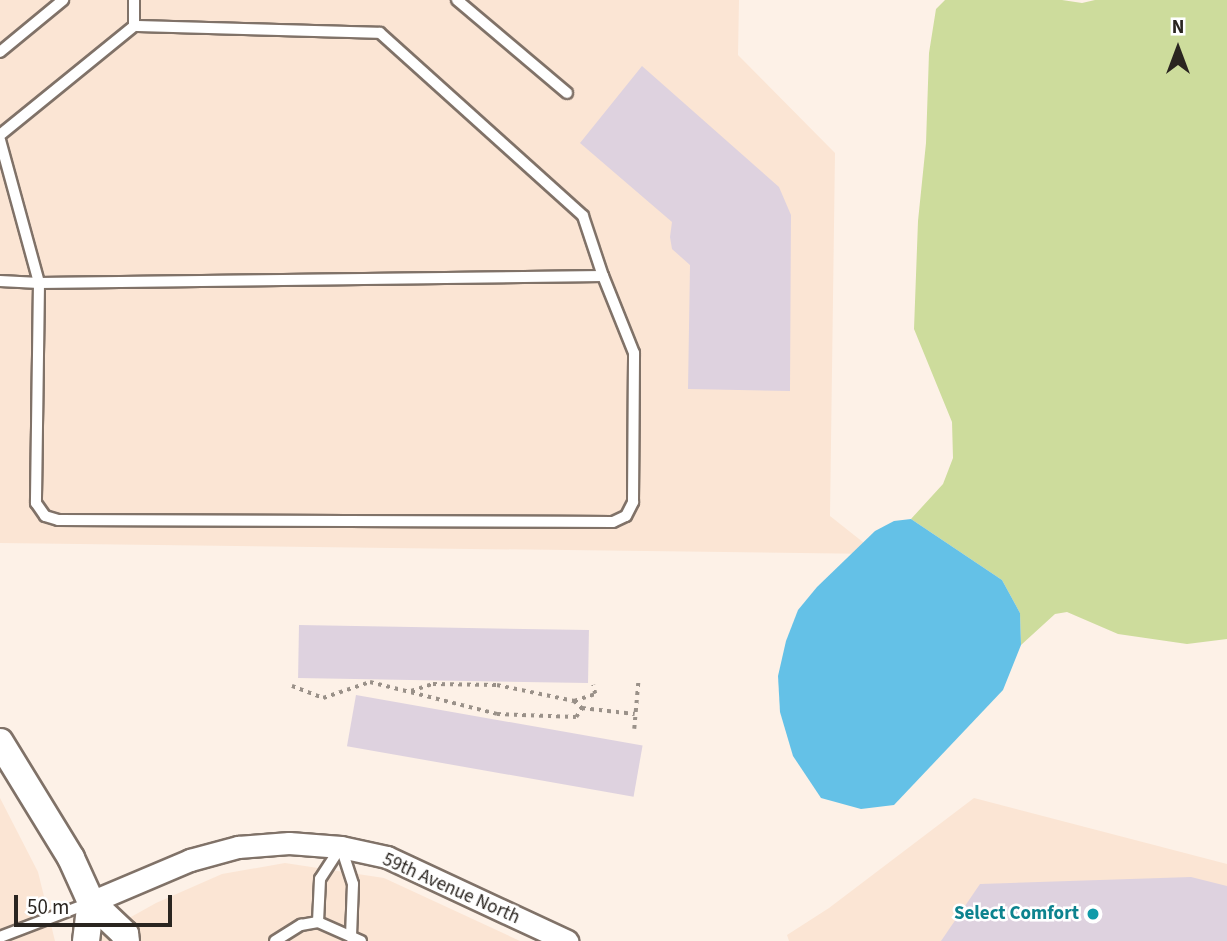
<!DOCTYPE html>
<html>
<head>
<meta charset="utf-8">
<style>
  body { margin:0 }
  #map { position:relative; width:1227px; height:941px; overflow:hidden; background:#fdf1e7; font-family:"Source Sans 3",sans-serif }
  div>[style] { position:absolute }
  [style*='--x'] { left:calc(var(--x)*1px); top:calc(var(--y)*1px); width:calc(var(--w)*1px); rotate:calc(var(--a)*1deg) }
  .built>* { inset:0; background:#fbe5d4 }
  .green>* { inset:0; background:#cddc9c }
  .water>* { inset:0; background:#64c1e7 }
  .building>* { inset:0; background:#ded2df; transform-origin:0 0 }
  .path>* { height:3.5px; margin-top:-1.75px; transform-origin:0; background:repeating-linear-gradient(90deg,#9a9189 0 3.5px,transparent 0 8.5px) }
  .roads { filter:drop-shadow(2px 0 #807268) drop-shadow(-2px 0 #807268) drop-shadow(0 2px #807268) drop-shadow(0 -2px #807268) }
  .service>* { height:10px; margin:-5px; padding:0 5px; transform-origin:5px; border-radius:5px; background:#fff }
  .minor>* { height:21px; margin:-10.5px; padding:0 10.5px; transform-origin:10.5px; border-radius:10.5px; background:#fff }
  .tertiary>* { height:26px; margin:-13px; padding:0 13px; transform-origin:13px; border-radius:13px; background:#fff }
  .dots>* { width:19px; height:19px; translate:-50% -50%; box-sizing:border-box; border:4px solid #fff; border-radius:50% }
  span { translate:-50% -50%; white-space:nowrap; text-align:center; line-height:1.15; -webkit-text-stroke:5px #fff; paint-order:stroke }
  .street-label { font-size:19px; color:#2a2520 }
  .culture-label { font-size:19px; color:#0d838f; font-weight:700 }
  .right { translate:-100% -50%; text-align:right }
  .north { position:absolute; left:1143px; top:14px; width:70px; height:70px; -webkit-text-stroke:5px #fff; paint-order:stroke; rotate:0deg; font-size:19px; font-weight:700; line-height:28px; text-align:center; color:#2a2520 }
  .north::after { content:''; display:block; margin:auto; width:24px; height:32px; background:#2a2520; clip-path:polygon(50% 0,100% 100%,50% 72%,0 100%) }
  .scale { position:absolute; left:14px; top:895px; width:158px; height:32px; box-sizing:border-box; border:4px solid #2a2520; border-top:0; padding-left:9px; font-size:21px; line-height:24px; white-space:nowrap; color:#2a2520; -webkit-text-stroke:5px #fff; paint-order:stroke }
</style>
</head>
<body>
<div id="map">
  <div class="built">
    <i style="clip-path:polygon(0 0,739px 0,738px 55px,835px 153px,830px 516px,878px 554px,0 543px)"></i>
    <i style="clip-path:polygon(0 798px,38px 872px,55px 941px,0 941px)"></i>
    <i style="clip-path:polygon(974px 798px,1227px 864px,1227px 941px,789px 941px,787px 935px,829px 908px)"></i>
    <i style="clip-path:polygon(285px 863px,384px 878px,520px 941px,88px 941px,156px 903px,222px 874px)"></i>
  </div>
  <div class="green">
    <i style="clip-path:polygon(945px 0,1062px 0,1082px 3px,1095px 0,1227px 0,1227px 639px,1187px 644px,1118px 634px,1067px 612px,1055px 614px,1021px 645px,1020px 613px,1002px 580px,911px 519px,943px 484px,953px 458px,952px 422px,914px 329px,918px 221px,926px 143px,929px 53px,936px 9px)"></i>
  </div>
  <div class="water">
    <i style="clip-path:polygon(911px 519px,1002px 580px,1020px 613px,1021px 645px,1003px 690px,894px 805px,861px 809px,821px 798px,793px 756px,780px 712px,778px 676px,786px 641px,798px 610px,817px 587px,875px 531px,894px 521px)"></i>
  </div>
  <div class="building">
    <i style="clip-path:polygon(642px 66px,779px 187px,791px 215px,790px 391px,688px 389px,690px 265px,672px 249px,670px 237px,672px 222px,580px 143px)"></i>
    <i style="left:299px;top:625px;width:290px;height:53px;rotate:1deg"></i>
    <i style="left:356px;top:695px;width:291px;height:52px;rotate:10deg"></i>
    <i style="clip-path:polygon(1191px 877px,1227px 886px,1227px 941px,941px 941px,980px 884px)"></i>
  </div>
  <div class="path">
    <i style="--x:292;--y:686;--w:33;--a:21"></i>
    <i style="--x:323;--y:698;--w:50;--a:-18.8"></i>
    <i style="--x:370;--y:682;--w:131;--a:14.1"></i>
    <i style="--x:497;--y:714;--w:79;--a:2.2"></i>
    <i style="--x:576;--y:717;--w:11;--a:-56"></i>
    <i style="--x:582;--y:708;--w:53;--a:6.5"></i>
    <i style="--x:411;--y:691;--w:23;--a:-18"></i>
    <i style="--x:433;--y:684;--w:64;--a:0.9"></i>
    <i style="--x:497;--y:685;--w:79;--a:11.7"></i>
    <i style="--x:574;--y:701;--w:11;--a:41"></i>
    <i style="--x:574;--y:701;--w:22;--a:-18"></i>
    <i style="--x:595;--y:694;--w:9;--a:-103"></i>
    <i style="--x:634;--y:729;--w:46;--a:-85"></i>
  </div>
  <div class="roads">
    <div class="service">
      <i style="--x:457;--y:0;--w:144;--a:40.2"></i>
      <i style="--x:134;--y:26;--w:246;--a:1.6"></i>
      <i style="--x:380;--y:33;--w:273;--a:42"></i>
      <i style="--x:583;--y:216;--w:63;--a:71.6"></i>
      <i style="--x:0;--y:52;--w:82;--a:-39.5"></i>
      <i style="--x:0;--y:135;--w:173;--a:-39.1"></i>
      <i style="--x:134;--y:26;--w:26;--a:-90"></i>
      <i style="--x:0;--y:140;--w:148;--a:74.7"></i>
      <i style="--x:39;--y:283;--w:220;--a:90.8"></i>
      <i style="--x:36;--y:503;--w:16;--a:55"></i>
      <i style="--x:45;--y:516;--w:14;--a:17"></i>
      <i style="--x:58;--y:520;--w:555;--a:0.21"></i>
      <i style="--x:613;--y:522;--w:14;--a:-25"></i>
      <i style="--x:626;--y:516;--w:16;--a:-63"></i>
      <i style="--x:633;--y:502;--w:149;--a:-89.6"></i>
      <i style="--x:634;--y:353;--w:83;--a:-111.9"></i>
      <i style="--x:603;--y:276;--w:564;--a:179.29"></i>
      <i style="--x:39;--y:283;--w:39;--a:-177"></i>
      <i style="--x:318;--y:922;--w:43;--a:-87.3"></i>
      <i style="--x:320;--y:879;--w:38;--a:-57"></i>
      <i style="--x:341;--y:847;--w:39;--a:72"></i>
      <i style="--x:353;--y:884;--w:53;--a:92.2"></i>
      <i style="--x:0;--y:937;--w:95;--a:-20.9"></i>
      <i style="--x:275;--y:941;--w:31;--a:-32"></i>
      <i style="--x:301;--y:925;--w:17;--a:-10"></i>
      <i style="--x:318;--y:922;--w:47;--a:23.8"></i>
    </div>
    <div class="minor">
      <i style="--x:91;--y:902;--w:108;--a:-23"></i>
      <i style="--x:190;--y:860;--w:50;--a:-15.2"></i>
      <i style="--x:238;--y:847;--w:51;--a:-4.5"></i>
      <i style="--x:289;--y:843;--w:52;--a:4.4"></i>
      <i style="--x:341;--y:847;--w:47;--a:12.3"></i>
      <i style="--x:387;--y:857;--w:199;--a:25"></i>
    </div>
    <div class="tertiary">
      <i style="--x:0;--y:742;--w:136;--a:58.5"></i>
      <i style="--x:71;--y:858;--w:48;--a:65.6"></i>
      <i style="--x:91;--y:902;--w:47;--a:43.3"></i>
      <i style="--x:125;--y:934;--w:7;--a:82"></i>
      <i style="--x:86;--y:941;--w:39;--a:-83"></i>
    </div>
  </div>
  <div class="dots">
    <i style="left:1093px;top:914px;background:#0f9aa8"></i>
  </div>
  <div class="street-label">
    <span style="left:451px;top:889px;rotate:24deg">59th Avenue North</span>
  </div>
  <div class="culture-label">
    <span class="right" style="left:1079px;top:914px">Select Comfort</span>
  </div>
  <div class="north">N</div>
  <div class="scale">50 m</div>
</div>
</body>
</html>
